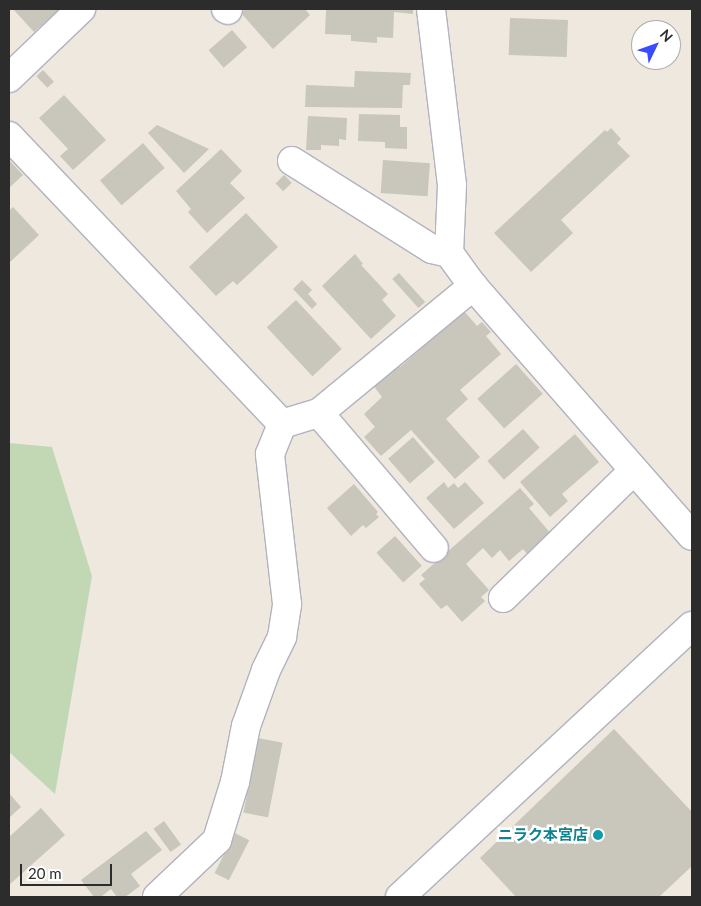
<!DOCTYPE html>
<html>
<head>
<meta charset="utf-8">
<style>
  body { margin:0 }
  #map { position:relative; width:701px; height:906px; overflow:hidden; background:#eee8de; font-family:Lato,"Noto Sans JP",sans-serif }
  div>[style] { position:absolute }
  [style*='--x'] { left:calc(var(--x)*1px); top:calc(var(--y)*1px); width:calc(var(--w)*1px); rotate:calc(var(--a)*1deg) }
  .cemetery>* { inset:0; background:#c2d8b4 }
  .building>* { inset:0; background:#c9c6bc; transform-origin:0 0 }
  .roads { filter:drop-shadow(1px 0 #b2b2c0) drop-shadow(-1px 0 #b2b2c0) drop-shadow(0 1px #b2b2c0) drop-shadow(0 -1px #b2b2c0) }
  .minor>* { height:28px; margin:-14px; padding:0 14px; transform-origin:14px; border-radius:14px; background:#fff }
  .dots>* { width:14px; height:14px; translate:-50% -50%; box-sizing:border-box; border:2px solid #fff; border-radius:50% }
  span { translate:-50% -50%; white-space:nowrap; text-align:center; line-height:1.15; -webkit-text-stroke:5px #fff; paint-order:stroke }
  .culture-label { font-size:15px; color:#0d838f; font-weight:700 }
  .right { translate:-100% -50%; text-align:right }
  .frame { position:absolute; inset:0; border:10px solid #2c2c2c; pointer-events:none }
  .north { position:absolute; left:631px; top:20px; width:50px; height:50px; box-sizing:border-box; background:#fff; border:1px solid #ababab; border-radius:50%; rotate:48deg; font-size:14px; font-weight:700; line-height:20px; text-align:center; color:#2c2c2c }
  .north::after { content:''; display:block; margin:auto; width:18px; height:22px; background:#394cff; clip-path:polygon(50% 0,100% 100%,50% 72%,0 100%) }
  .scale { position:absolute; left:20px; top:864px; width:92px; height:22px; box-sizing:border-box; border:2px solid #2c2c2c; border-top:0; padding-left:6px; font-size:15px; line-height:18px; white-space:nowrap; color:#2c2c2c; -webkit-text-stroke:4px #fff; paint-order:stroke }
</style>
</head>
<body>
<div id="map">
  <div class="cemetery">
    <i style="clip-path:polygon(9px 443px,52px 447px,92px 576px,55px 794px,9px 752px)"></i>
  </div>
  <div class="building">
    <i style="clip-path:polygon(13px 9px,60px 9px,34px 32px)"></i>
    <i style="clip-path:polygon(246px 9px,305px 9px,310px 15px,273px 49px,241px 13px)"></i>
    <i style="clip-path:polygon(326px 9px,413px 9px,413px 14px,394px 12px,393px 38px,377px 37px,377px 43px,351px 41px,351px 35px,325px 34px)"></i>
    <i style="left:510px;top:18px;width:58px;height:37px;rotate:2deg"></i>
    <i style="left:232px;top:30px;width:23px;height:31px;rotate:49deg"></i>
    <i style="left:43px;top:70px;width:16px;height:9px;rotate:47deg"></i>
    <i style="clip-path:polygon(355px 71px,411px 73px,410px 85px,403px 85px,402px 108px,305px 107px,306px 85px,354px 87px)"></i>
    <i style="clip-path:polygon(64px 95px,106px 140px,73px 170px,60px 156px,68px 149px,39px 118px)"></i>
    <i style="clip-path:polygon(359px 114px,400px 115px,400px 127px,407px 127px,407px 149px,385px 148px,385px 142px,358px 141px)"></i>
    <i style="clip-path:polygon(308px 116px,347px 118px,346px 140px,339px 139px,339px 146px,321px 145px,321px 150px,306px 150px)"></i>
    <i style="clip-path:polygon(157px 125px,209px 149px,184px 173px,148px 133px)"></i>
    <i style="clip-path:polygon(611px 128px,621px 139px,617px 143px,630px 156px,561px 220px,573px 233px,531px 272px,494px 233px,605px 130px,607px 132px)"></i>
    <i style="left:143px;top:143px;width:33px;height:57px;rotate:49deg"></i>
    <i style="clip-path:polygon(221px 149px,242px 171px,230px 183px,245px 198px,207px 233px,188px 212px,191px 209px,176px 191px)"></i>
    <i style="clip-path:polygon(9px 160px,23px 175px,9px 188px)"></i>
    <i style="left:383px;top:160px;width:47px;height:33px;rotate:4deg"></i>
    <i style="left:284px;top:175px;width:11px;height:12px;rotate:45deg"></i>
    <i style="clip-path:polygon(13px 207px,39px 235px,9px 263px,9px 211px)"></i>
    <i style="clip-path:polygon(246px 213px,278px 247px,237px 285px,233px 281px,216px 296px,189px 267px)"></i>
    <i style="clip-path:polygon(355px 254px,363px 264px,361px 265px,388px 294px,382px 300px,396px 316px,371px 339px,322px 286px)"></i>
    <i style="left:399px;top:273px;width:39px;height:9px;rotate:48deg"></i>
    <i style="clip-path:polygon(302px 280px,312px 290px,308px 294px,317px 304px,312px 309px,293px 289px)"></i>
    <i style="left:296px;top:300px;width:67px;height:40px;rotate:47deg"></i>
    <i style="clip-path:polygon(464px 311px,477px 326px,482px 322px,491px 332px,486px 336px,501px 354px,460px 390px,468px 399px,446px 419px,480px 457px,455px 479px,411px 430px,381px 456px,364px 437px,375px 427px,364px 414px,382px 397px,373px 385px,398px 364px,400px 367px)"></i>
    <i style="left:516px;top:364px;width:40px;height:52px;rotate:48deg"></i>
    <i style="left:523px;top:429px;width:25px;height:48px;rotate:48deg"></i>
    <i style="clip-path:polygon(575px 434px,599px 462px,562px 494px,568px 501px,550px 517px,520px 482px)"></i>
    <i style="left:413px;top:437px;width:33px;height:33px;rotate:49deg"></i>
    <i style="clip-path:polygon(444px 482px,448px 488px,454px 483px,458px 488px,465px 482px,484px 503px,454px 529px,426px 498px)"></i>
    <i style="clip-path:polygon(354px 484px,378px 512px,376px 514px,379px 517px,366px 528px,363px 525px,351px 536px,327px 508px)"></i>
    <i style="clip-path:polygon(520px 488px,534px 504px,529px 508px,552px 535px,528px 555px,523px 549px,509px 561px,500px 550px,492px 558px,483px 548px,466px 564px,489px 590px,481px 597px,485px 601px,462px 622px,447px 605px,441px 609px,419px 584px,425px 579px,421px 575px)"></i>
    <i style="left:395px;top:536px;width:40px;height:25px;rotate:48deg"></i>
    <i style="clip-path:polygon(614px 729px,692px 812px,692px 866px,659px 897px,516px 897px,480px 858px)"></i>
    <i style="left:258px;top:738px;width:25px;height:76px;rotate:11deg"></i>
    <i style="clip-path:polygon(9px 793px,21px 807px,9px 818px)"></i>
    <i style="clip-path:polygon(41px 808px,65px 835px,9px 885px,9px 837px)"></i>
    <i style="left:164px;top:821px;width:29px;height:13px;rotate:54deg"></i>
    <i style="clip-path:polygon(146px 831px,162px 850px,131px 874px,140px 886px,125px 897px,117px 897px,111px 889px,102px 896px,103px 897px,94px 897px,81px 880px)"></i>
    <i style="left:235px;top:833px;width:16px;height:45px;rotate:27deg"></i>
  </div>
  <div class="roads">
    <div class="minor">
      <i style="--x:226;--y:9;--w:2;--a:27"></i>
      <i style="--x:431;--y:9;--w:177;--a:83.2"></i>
      <i style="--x:452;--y:185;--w:68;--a:92.5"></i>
      <i style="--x:449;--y:253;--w:41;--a:54"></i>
      <i style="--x:473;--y:286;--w:332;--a:48.8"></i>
      <i style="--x:9;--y:78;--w:100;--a:-43.8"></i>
      <i style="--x:9;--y:136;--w:397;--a:46.5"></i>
      <i style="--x:292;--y:161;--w:165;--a:32.2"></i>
      <i style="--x:432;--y:249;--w:17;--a:13"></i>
      <i style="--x:319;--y:413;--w:177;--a:49.6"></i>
      <i style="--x:503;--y:598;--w:183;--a:-44.3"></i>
      <i style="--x:157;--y:897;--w:83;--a:-43.5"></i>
      <i style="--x:217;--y:840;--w:61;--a:-72.8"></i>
      <i style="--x:235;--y:782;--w:57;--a:-78.9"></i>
      <i style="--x:246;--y:726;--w:59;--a:-70.3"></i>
      <i style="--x:266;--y:670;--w:37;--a:-64"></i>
      <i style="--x:282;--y:637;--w:33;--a:-81"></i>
      <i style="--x:287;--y:604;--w:151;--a:-96.5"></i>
      <i style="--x:270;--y:454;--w:32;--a:-68"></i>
      <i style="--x:282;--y:424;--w:39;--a:-17"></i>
      <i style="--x:319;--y:413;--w:200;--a:-39.5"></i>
      <i style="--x:400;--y:897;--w:398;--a:-42.9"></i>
    </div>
  </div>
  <div class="dots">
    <i style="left:598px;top:835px;background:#0f9aa8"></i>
  </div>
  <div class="culture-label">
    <span class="right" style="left:588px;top:835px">ニラク本宮店</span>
  </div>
  <div class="frame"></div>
  <div class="north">N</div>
  <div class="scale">20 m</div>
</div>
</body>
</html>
